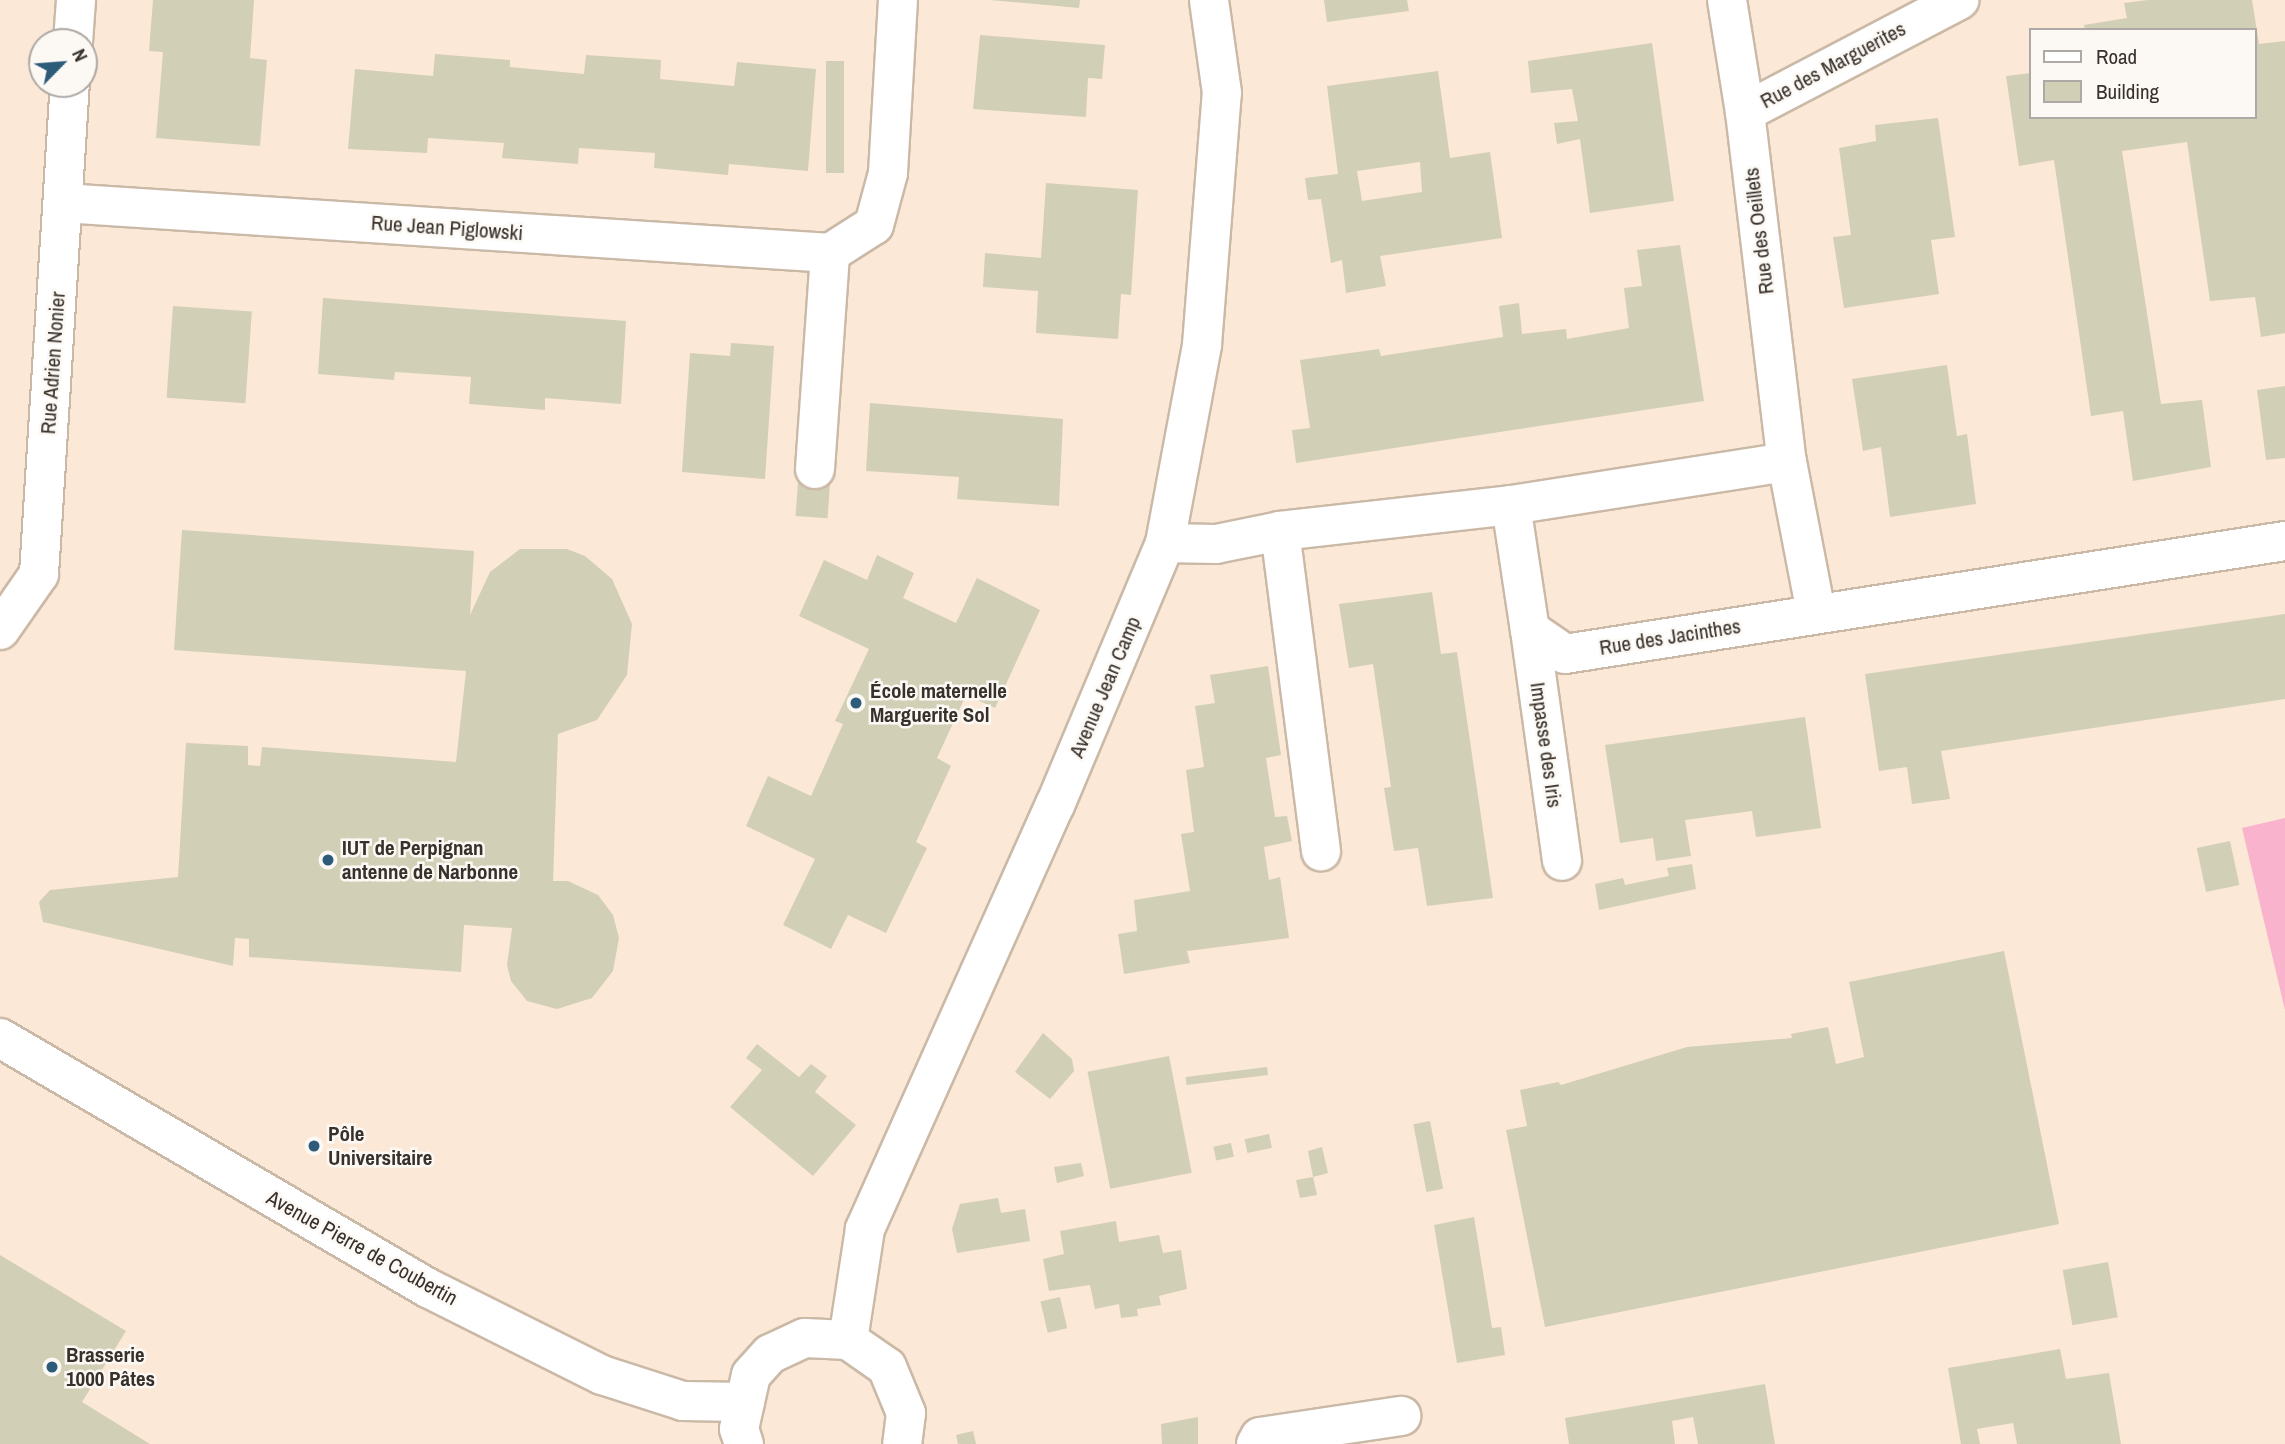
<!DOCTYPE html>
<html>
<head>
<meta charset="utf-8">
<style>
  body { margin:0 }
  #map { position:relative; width:2285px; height:1444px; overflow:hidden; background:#fce8d6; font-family:"Archivo Narrow",sans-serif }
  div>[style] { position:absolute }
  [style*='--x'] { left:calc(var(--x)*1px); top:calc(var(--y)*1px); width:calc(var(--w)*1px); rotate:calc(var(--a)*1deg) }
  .green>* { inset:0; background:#fab3cd }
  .building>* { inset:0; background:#d2cfb7; transform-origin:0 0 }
  .roads { filter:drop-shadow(2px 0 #cbb9a7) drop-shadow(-2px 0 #cbb9a7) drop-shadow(0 2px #cbb9a7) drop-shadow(0 -2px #cbb9a7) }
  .minor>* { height:38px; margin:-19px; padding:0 19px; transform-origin:19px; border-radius:19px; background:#fff }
  .dots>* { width:19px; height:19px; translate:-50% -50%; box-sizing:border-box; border:4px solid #fcf9f5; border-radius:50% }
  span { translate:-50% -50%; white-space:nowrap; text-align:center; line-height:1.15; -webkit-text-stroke:5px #fcf9f5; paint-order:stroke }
  .street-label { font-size:21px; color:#38302a }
  .poi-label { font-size:21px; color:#38302a; font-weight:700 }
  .left { translate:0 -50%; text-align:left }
  .legend { position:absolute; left:2029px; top:28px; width:228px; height:91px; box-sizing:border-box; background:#fcf9f5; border:2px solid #aea9a4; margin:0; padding:9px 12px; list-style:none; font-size:21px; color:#38302a }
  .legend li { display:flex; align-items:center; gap:14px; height:35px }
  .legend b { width:35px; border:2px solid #aea9a4 }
  .north { position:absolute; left:28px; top:28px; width:70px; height:70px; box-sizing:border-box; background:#fcf9f5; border:2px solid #aea9a4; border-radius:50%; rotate:65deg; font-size:19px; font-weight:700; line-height:28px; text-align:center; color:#38302a }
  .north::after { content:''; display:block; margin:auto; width:24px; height:32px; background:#2d5c7b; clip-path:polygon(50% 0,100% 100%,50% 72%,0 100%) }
</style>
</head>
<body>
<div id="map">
  <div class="green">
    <i style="clip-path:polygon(2285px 818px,2285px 1010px,2242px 828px)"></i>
  </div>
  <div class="building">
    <i style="clip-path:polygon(153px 0,254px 0,250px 58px,267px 60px,260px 146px,156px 138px,163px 52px,149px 51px)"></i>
    <i style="clip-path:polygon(990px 0,1080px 0,1079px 8px)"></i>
    <i style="clip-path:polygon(1324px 0,1407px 0,1409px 11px,1327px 22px)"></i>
    <i style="clip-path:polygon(2148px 0,2252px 0,2259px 44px,2285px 41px,2285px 333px,2261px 337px,2255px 297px,2210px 301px,2187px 142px,2122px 151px,2161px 404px,2202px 400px,2211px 467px,2133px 481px,2123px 411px,2091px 416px,2054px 160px,2019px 166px,2006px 76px,2031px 73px,2031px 117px,2255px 117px,2255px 30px,2085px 30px,2084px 25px,2127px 18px,2124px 3px)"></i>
    <i style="clip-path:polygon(980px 35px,1105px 45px,1102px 79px,1088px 78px,1086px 117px,973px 109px)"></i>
    <i style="clip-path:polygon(1652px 43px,1674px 201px,1590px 213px,1580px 139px,1557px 144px,1554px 123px,1578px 121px,1572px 89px,1531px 93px,1528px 61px)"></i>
    <i style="clip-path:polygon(435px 54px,510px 60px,510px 67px,584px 74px,586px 55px,661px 60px,660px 79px,734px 86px,737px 62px,816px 69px,808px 171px,729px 164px,728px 175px,654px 168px,655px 153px,579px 148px,578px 164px,502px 158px,504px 143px,428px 138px,427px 153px,348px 149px,355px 69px,433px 76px)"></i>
    <i style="left:826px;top:61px;width:18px;height:112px"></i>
    <i style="clip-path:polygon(evenodd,1438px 71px,1450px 158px,1490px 152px,1502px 238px,1380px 256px,1386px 286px,1346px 293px,1342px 260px,1331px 263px,1321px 199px,1308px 200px,1305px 178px,1338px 174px,1327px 86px,1438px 71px,1420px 162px,1422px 192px,1362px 201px,1357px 171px,1420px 162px)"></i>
    <i style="clip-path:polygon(1938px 118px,1955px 237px,1931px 240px,1939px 294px,1844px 308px,1833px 237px,1851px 235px,1839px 148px,1876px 141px,1875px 125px)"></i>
    <i style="clip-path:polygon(1046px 183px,1138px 190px,1131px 295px,1121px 294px,1118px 339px,1036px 333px,1038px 291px,983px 287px,985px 253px,1041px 258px)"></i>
    <i style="clip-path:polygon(1680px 245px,1704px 401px,1296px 463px,1292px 430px,1310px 428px,1300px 360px,1379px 349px,1381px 356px,1503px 337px,1499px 306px,1519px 303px,1522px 334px,1566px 329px,1567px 339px,1629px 328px,1624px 288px,1642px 286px,1637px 250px)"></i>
    <i style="clip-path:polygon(323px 298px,626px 321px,621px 404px,545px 398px,545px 410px,469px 404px,471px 377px,395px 372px,394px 380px,318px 374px)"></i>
    <i style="left:173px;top:306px;width:79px;height:92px;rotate:4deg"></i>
    <i style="clip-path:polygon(731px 343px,774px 346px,765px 479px,682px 472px,690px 353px,730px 356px)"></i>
    <i style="clip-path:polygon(1947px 365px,1957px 436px,1967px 434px,1976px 504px,1890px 517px,1881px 447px,1863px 451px,1852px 379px)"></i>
    <i style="clip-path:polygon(2285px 386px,2285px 458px,2266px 460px,2257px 390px)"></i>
    <i style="clip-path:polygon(870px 403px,1063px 419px,1059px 506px,957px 499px,959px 477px,866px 471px)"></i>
    <i style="left:798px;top:482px;width:32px;height:34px;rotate:4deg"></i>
    <i style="clip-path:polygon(182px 530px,474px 551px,470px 615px,490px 572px,520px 549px,567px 549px,585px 556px,612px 579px,632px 624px,627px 675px,597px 720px,558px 734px,553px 881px,568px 881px,598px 895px,613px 915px,619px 938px,613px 971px,592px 998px,557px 1009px,527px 1001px,511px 981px,507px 965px,512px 928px,464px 925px,461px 972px,249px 957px,249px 939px,235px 938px,233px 966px,43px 922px,39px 902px,50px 890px,178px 877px,186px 743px,248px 746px,248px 765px,260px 766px,262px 747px,456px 762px,466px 671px,174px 650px)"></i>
    <i style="clip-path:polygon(877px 555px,914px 573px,903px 598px,956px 623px,977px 578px,1040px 610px,995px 708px,966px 695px,937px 758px,951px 766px,916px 842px,927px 848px,886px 933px,848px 915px,831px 949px,783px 925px,815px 859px,746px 826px,768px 776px,811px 796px,843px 724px,835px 721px,869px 649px,799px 616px,824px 560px,867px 580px)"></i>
    <i style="clip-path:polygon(1432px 592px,1441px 654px,1457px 652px,1493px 898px,1427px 906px,1418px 848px,1394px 851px,1384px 788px,1391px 787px,1373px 664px,1349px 668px,1339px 604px)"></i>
    <i style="clip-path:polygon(2285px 614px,2285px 699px,1941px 751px,1950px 799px,1912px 804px,1907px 767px,1879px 771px,1865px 674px)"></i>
    <i style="clip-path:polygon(1268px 666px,1281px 755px,1266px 758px,1275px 817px,1287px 816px,1292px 841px,1264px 847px,1269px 880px,1280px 877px,1289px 938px,1187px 951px,1190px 963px,1124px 974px,1118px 934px,1137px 931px,1134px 900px,1190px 891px,1181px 834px,1194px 832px,1186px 770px,1204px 767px,1195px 706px,1215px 703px,1210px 675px)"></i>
    <i style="clip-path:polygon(1805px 717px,1821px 828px,1756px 837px,1752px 811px,1685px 820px,1691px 856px,1656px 861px,1653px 838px,1620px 843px,1605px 745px)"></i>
    <i style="left:2230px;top:841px;width:45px;height:34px;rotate:78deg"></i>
    <i style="clip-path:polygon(1692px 864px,1696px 889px,1599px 910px,1595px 884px,1623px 878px,1625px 885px,1669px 876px,1667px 868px)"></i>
    <i style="clip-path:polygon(2004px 951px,2059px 1224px,1545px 1327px,1506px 1130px,1527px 1126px,1520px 1090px,1558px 1082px,1561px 1085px,1687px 1047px,1792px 1038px,1791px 1034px,1828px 1027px,1836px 1064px,1864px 1057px,1849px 982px)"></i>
    <i style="clip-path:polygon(1043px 1033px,1072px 1059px,1074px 1071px,1050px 1099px,1015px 1072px)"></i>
    <i style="clip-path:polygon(757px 1044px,799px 1077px,811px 1064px,827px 1076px,815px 1092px,856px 1125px,813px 1176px,730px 1107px,762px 1070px,746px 1058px)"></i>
    <i style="left:1169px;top:1056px;width:119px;height:83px;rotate:79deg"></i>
    <i style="left:1267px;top:1067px;width:8px;height:82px;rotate:83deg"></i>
    <i style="left:1430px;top:1121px;width:69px;height:17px;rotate:79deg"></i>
    <i style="left:1269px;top:1134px;width:14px;height:25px;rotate:78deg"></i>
    <i style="left:1231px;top:1143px;width:14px;height:18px;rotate:78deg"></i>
    <i style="clip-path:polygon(1322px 1147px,1328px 1173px,1313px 1177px,1317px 1195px,1300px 1198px,1296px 1180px,1313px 1177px,1308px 1151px)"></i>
    <i style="clip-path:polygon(1081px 1163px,1084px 1176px,1057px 1183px,1054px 1167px)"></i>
    <i style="clip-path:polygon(998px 1198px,1001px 1213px,1025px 1209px,1030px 1241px,957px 1253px,952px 1229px,960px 1204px)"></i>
    <i style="clip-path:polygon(1474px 1217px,1492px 1328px,1501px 1327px,1505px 1355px,1457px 1363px,1434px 1225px)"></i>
    <i style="clip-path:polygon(1116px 1221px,1119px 1242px,1159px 1235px,1163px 1253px,1181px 1250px,1187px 1289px,1159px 1296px,1161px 1305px,1137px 1309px,1138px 1316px,1121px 1318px,1119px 1304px,1095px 1309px,1090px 1285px,1049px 1291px,1043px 1259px,1064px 1254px,1060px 1231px)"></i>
    <i style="clip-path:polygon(0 1255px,126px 1331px,82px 1402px,150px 1444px,0 1444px)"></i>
    <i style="left:2108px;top:1262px;width:56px;height:46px;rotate:80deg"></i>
    <i style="left:1060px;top:1297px;width:32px;height:20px;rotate:77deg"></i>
    <i style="clip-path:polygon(2060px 1349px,2066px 1379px,2109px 1373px,2121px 1444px,2017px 1444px,2013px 1423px,1977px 1429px,1980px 1444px,1961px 1444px,1948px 1368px)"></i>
    <i style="clip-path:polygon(1765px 1384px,1775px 1444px,1698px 1444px,1693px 1417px,1672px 1421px,1675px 1444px,1569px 1444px,1565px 1418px)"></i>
    <i style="clip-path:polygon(1198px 1417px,1198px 1444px,1162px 1444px,1161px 1424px)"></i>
    <i style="clip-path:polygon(973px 1431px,976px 1444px,958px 1444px,956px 1435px)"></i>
  </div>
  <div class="roads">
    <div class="minor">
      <i style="--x:1727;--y:0;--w:113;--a:80.9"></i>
      <i style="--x:1745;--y:112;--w:353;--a:83.2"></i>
      <i style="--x:1787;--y:462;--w:154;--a:79.1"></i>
      <i style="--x:73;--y:42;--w:42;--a:-85.9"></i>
      <i style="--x:1745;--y:112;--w:242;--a:-27.6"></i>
      <i style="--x:63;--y:203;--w:769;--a:3.73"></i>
      <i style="--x:830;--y:253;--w:52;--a:-32.5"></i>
      <i style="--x:874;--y:225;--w:54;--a:-74.9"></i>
      <i style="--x:888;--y:173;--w:173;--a:-86.7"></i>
      <i style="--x:815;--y:469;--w:217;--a:-86"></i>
      <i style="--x:1511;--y:505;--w:279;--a:-8.9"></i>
      <i style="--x:1280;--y:531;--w:323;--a:82.7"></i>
      <i style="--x:1165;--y:543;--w:51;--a:1.1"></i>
      <i style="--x:1216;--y:544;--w:65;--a:-11.5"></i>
      <i style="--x:1280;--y:531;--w:232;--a:-6.4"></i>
      <i style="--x:1511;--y:505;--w:126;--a:81.4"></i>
      <i style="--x:1530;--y:630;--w:42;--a:34.4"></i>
      <i style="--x:1565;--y:654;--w:729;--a:-8.92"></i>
      <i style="--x:0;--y:630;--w:68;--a:-55.1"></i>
      <i style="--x:39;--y:574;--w:491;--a:-86.4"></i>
      <i style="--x:1530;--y:630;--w:233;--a:82.1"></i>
      <i style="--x:0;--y:1038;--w:496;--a:30.3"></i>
      <i style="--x:428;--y:1288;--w:195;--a:26.6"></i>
      <i style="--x:602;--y:1375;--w:85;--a:17.8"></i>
      <i style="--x:683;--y:1401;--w:62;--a:0.9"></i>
      <i style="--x:848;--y:1340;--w:112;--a:-81.3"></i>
      <i style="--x:865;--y:1229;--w:465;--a:-65.9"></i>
      <i style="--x:1055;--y:805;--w:284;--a:-67.2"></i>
      <i style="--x:1165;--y:543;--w:201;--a:-79.4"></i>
      <i style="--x:1202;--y:345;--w:253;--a:-85.5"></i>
      <i style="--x:1222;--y:93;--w:94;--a:-98"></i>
      <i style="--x:744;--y:1444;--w:16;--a:-108"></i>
      <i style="--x:739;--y:1429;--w:55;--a:-77.5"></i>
      <i style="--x:751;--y:1375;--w:28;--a:-48"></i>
      <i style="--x:770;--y:1354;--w:38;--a:-25"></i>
      <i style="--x:805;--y:1338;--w:43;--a:2.7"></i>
      <i style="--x:848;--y:1340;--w:47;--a:34.7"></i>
      <i style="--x:887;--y:1367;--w:50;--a:67.6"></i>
      <i style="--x:906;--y:1413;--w:31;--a:97"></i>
      <i style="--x:1256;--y:1444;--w:8;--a:-60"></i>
      <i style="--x:1260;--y:1437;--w:143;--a:-8.5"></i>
    </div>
  </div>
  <div class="dots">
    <i style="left:856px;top:703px;background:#2d5c7b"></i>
    <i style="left:328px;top:860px;background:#2d5c7b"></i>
    <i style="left:314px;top:1146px;background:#2d5c7b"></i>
    <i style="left:52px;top:1367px;background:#2d5c7b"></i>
  </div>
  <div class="street-label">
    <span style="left:1833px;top:65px;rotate:-28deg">Rue des Marguerites</span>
    <span style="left:447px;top:228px;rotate:4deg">Rue Jean Piglowski</span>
    <span style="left:1759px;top:231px;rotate:-97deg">Rue des Oeillets</span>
    <span style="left:53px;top:363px;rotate:-86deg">Rue Adrien Nonier</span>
    <span style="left:1670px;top:637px;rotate:-9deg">Rue des Jacinthes</span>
    <span style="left:1105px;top:687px;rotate:-67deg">Avenue Jean Camp</span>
    <span style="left:1546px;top:745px;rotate:82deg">Impasse des Iris</span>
    <span style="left:362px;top:1248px;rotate:29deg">Avenue Pierre de Coubertin</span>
  </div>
  <div class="poi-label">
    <span class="left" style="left:870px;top:703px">École maternelle<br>Marguerite Sol</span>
    <span class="left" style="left:342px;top:860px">IUT de Perpignan<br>antenne de Narbonne</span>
    <span class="left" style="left:328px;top:1146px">Pôle<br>Universitaire</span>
    <span class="left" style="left:66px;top:1367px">Brasserie<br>1000 Pâtes</span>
  </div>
  <ul class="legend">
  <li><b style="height:9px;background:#fff"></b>Road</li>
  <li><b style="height:19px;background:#d2cfb7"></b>Building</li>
  </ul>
  <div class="north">N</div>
</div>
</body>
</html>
